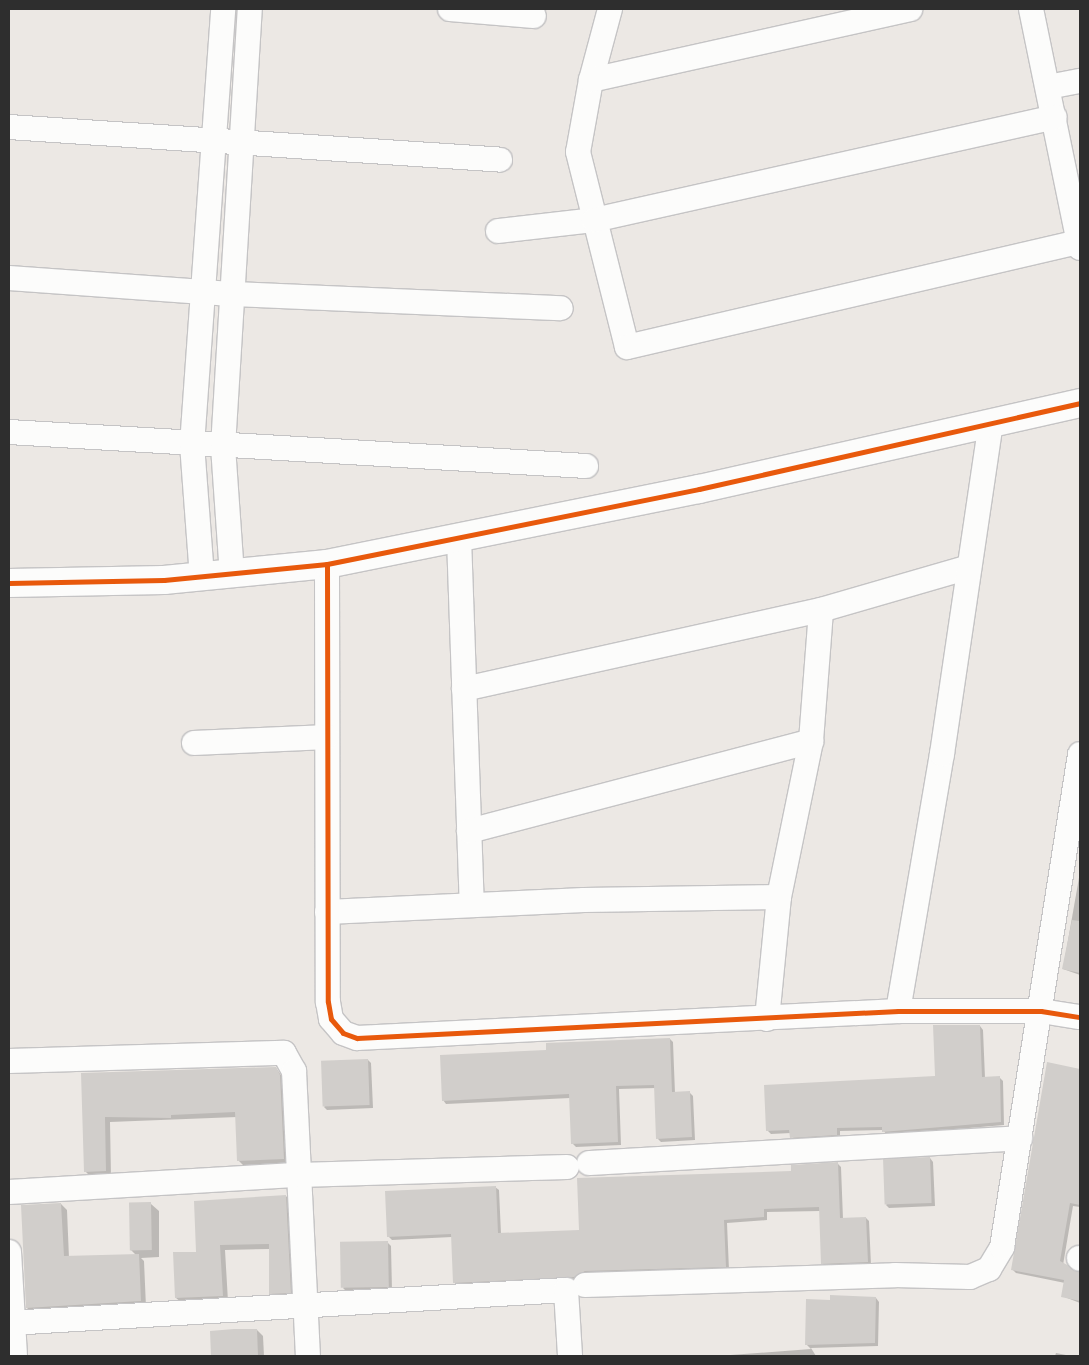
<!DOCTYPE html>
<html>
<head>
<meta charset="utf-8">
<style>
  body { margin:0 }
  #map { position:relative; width:1089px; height:1365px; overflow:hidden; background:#ece8e4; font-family:"Varela Round",sans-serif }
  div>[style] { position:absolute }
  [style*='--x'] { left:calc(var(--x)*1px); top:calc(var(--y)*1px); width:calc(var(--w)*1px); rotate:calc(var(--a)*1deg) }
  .shadow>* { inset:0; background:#0003 }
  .building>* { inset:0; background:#d1cecb; transform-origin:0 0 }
  .roads { filter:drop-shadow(1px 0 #c5c4c5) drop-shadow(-1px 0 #c5c4c5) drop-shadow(0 1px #c5c4c5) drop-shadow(0 -1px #c5c4c5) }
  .street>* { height:24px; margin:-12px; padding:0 12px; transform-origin:12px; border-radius:12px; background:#fcfcfb }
  .secondary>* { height:28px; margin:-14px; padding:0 14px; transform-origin:14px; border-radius:14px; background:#fcfcfb }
  .cycleway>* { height:5px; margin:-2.5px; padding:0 2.5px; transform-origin:2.5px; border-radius:2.5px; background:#e8590c }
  span { translate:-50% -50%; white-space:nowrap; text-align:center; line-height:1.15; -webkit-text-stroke:4px #fff; paint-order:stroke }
  .frame { position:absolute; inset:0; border:10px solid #2e2e2e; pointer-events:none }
</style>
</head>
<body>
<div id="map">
  <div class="shadow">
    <i style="clip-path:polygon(1080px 872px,1080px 975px,1063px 969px)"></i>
    <i style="clip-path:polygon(980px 1026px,983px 1030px,985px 1078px,999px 1077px,1003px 1081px,1004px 1125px,887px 1135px,883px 1130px,840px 1131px,840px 1138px,795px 1141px,791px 1133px,771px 1134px,767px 1130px,936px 1078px)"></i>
    <i style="clip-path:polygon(670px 1039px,673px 1042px,675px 1093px,689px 1092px,693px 1096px,695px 1140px,661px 1142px,658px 1139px,656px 1088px,619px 1089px,621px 1145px,576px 1147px,572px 1143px,570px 1098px,446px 1104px,443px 1100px,547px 1051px)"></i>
    <i style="clip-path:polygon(368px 1060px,371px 1063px,373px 1108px,327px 1110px,324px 1107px)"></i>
    <i style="clip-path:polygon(1048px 1063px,1080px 1070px,1080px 1207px,1073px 1206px,1063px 1265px,1077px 1274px,1080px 1272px,1080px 1303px,1062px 1296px,1065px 1283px,1016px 1273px,1012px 1269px)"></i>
    <i style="clip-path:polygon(276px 1068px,285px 1081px,289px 1164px,244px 1166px,238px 1160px,237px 1117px,110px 1122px,111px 1176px,90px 1176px,85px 1171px,83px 1074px)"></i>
    <i style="clip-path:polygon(930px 1158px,933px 1162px,935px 1206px,889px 1208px,886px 1205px)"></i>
    <i style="clip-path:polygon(838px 1164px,841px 1167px,843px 1219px,866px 1218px,869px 1221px,871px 1265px,826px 1267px,822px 1263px,820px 1211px,767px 1212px,767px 1220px,727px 1223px,729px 1270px,578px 1280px,458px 1286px,454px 1282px,452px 1237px,392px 1240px,388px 1236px,495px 1187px,499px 1190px,501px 1234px,580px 1231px,792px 1172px)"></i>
    <i style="clip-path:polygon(286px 1196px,291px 1202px,296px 1298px,276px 1299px,271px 1293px,270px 1249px,225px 1250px,228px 1301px,182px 1303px,176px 1298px,197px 1253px)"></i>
    <i style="clip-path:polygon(61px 1204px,67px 1210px,69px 1258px,136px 1255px,131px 1250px,151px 1204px,159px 1211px,159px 1257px,141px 1258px,144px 1261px,146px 1307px,33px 1314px,27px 1308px)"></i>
    <i style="clip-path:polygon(387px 1242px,391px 1246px,392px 1290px,347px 1292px,343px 1288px)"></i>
    <i style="clip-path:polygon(876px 1298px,879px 1302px,878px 1346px,811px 1348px,816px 1356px,717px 1356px,811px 1349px,806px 1344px,831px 1301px)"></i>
    <i style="clip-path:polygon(257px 1330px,263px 1336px,264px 1356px,212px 1356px,211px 1332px)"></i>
    <i style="clip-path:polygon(1056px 1353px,1071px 1356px,1055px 1356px)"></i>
  </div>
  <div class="building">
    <i style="clip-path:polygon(1072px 920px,1080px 921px,1080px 973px,1062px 969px)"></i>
    <i style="clip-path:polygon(933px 1025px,980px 1025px,982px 1077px,1000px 1076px,1001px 1122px,882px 1132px,882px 1127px,837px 1128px,837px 1135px,790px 1138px,789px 1130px,766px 1131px,764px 1085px,935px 1076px)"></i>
    <i style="clip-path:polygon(670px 1038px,672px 1092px,690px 1091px,692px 1137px,656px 1139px,654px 1085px,616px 1086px,618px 1142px,571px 1144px,569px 1094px,442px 1101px,440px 1055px,546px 1050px,546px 1043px)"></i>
    <i style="left:368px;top:1059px;width:46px;height:47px;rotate:88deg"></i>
    <i style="clip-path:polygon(1047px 1062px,1080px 1069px,1080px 1205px,1070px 1203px,1060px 1261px,1080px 1272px,1080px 1301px,1061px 1297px,1064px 1280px,1011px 1270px)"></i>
    <i style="clip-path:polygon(276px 1067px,280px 1075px,284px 1159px,237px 1161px,235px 1112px,171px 1115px,171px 1118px,105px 1117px,106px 1171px,84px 1172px,81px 1073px)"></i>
    <i style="left:930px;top:1157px;width:46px;height:47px;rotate:88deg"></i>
    <i style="clip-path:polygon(838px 1162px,840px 1218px,866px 1217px,868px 1262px,821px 1264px,819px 1207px,764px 1209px,764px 1217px,724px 1220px,726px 1267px,585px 1271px,574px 1277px,453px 1283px,451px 1234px,387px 1237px,385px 1191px,496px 1186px,498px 1233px,579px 1230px,577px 1178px,791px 1171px,791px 1165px)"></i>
    <i style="clip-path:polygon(286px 1195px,291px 1293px,269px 1294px,269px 1244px,220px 1245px,223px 1296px,175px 1298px,173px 1252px,196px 1252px,194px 1201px)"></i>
    <i style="left:151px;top:1202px;width:48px;height:22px;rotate:89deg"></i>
    <i style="clip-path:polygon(61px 1203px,64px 1256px,139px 1254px,141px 1301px,26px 1308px,21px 1205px)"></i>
    <i style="left:388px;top:1241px;width:46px;height:48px;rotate:89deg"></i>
    <i style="clip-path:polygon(830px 1295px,876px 1297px,875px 1343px,805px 1345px,806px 1299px,830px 1300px)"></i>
    <i style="clip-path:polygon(234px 1329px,257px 1329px,258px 1356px,211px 1356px,210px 1331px)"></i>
  </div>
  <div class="roads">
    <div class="street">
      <i style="--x:450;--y:9;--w:84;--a:4.8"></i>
      <i style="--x:610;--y:9;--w:73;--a:105"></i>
      <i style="--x:591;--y:80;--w:73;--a:100.2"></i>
      <i style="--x:578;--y:152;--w:201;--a:75.9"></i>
      <i style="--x:627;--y:347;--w:464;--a:-13.1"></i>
      <i style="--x:1031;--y:9;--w:244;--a:78.4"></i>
      <i style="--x:591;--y:80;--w:327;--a:-12.5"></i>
      <i style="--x:1048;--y:87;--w:33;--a:-11"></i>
      <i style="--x:9;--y:127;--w:492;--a:3.8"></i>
      <i style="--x:498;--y:231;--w:97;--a:-6.5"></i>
      <i style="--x:594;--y:220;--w:472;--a:-12.6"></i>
      <i style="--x:9;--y:278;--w:226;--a:4.1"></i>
      <i style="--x:234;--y:294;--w:327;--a:2.5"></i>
      <i style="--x:9;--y:432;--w:578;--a:3.37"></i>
      <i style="--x:459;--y:538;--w:367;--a:88"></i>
      <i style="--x:327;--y:564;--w:438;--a:89.9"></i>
      <i style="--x:328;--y:1002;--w:17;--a:80"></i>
      <i style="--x:331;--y:1019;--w:18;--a:49"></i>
      <i style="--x:343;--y:1033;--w:15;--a:20"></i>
      <i style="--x:357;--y:1038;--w:542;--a:-2.86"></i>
      <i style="--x:898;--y:1011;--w:143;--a:0"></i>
      <i style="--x:1041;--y:1011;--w:39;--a:9"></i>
      <i style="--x:232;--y:575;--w:128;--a:-94"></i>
      <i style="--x:223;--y:447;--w:439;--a:-86.5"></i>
      <i style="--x:202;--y:577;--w:132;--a:-94.3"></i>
      <i style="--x:192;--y:445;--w:437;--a:-85.9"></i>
      <i style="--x:464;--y:689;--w:366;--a:-12.5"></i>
      <i style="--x:821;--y:610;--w:154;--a:-16.2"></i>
      <i style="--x:194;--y:743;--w:133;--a:-2.6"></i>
      <i style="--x:469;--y:831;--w:354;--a:-14.7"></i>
      <i style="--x:327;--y:912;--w:257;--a:-2.7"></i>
      <i style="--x:584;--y:900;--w:195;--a:-0.9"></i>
      <i style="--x:898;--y:1011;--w:261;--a:-80.3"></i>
      <i style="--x:942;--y:754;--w:335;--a:-81.6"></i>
      <i style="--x:767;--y:1019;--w:123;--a:-84.4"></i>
      <i style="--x:779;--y:897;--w:159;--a:-78.4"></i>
      <i style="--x:811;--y:741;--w:131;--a:-85.6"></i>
      <i style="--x:9;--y:1061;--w:275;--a:-1.7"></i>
      <i style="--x:284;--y:1053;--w:21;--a:61"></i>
      <i style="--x:294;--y:1071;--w:285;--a:87.2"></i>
      <i style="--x:589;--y:1163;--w:432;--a:-3.3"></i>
      <i style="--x:9;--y:1192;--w:290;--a:-3.4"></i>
      <i style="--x:299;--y:1175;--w:268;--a:-1.7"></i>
      <i style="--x:9;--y:1252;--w:104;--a:86.7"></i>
      <i style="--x:1079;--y:1258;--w:1;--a:45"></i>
      <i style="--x:585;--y:1285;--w:310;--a:-1.8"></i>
      <i style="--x:895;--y:1275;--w:75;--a:1.5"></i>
      <i style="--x:970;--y:1277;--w:21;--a:-23"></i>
      <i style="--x:989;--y:1269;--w:26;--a:-59"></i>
      <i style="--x:1002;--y:1247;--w:499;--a:-81"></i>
      <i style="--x:9;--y:1323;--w:558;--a:-3.39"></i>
      <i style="--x:566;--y:1290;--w:66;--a:86.5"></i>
    </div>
    <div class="secondary">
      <i style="--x:9;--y:583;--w:155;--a:-1.1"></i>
      <i style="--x:164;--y:580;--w:164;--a:-5.6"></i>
      <i style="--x:327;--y:564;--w:379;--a:-11.4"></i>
      <i style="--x:699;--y:489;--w:391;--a:-12.7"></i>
    </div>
  </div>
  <div class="cycleway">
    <i style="--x:327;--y:564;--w:438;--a:89.9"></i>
    <i style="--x:328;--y:1002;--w:17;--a:80"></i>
    <i style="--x:331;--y:1019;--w:18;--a:49"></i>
    <i style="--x:343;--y:1033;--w:15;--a:20"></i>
    <i style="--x:357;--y:1038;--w:542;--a:-2.86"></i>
    <i style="--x:898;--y:1011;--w:143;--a:0"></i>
    <i style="--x:1041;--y:1011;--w:39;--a:9"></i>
    <i style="--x:9;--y:583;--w:155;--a:-1.1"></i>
    <i style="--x:164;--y:580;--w:164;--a:-5.6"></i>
    <i style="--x:327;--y:564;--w:379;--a:-11.4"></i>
    <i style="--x:699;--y:489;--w:391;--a:-12.7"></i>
  </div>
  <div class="frame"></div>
</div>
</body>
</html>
